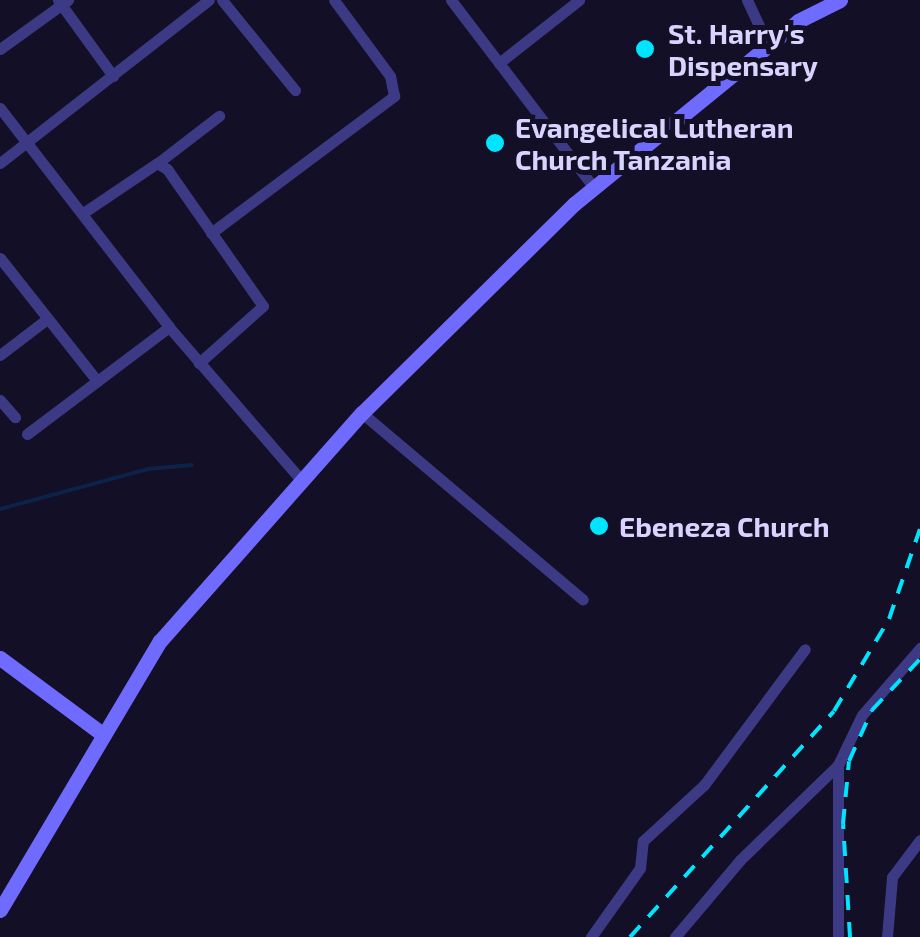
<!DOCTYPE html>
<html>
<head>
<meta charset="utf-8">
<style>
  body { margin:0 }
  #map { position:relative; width:920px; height:937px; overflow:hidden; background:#130f26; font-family:"Exo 2",sans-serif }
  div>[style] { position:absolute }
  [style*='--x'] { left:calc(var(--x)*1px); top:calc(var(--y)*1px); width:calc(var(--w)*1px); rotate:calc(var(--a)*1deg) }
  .stream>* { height:4px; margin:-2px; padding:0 2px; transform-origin:2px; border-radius:2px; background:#0c2248 }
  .street>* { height:11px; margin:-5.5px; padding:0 5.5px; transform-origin:5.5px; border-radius:5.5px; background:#3d3a85 }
  .secondary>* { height:15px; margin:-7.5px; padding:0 7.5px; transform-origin:7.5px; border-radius:7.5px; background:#6f6bff }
  .rail>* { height:4px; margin-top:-2px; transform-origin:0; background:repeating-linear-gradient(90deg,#00e5ff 0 15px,transparent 0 27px) }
  .dots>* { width:28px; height:28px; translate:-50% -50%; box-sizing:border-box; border:5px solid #130f26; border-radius:50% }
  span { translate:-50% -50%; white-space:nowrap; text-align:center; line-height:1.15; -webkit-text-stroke:10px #130f26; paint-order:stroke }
  .poi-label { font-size:28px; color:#d9d4ff; font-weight:700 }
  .left { translate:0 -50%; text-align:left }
</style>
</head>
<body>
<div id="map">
  <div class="stream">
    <i style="--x:0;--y:509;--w:153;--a:-15.1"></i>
    <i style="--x:148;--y:469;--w:44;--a:-5.2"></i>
  </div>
  <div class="street">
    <i style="--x:58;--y:0;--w:94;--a:54.1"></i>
    <i style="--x:222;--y:0;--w:116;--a:51"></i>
    <i style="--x:451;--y:0;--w:236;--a:52.7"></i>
    <i style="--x:747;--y:0;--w:50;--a:65"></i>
    <i style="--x:0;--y:49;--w:84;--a:-35.8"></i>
    <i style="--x:499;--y:63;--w:102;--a:-38.2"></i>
    <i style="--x:0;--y:108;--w:277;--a:52.3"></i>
    <i style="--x:169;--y:327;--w:203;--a:49.2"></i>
    <i style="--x:159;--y:162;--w:76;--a:-37.5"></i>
    <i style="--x:0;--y:163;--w:265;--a:-38"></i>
    <i style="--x:83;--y:213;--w:89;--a:-34"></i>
    <i style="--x:157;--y:163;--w:12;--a:31"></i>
    <i style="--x:167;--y:169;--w:167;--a:55"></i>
    <i style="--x:263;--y:306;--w:86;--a:138.3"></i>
    <i style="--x:211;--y:233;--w:229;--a:-36.8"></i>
    <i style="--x:394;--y:96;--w:20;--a:-101"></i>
    <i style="--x:390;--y:76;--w:94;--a:-126.4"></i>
    <i style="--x:0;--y:258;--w:157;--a:51.7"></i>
    <i style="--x:0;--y:355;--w:59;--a:-37.5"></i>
    <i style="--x:0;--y:400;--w:23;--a:49"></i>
    <i style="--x:362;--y:413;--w:289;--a:40.2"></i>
    <i style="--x:27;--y:434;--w:178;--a:-37"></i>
    <i style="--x:591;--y:937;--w:85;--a:-54.6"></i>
    <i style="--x:640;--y:868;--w:27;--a:-84"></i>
    <i style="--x:643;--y:841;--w:83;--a:-42.6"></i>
    <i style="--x:704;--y:785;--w:169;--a:-53.4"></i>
    <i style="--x:675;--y:937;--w:101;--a:-49.8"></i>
    <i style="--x:740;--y:860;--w:136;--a:-44.1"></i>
    <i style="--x:838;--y:937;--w:172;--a:-90"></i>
    <i style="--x:838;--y:765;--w:55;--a:-64.4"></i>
    <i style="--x:862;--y:715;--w:89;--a:-49.1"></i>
    <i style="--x:887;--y:937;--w:60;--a:-85.2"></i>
    <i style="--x:892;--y:877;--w:46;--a:-52.9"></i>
  </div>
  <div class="secondary">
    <i style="--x:0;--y:658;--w:126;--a:36.6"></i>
    <i style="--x:0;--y:910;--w:313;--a:-59.3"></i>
    <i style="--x:160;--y:641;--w:305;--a:-48.5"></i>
    <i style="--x:362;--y:413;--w:298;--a:-44.6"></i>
    <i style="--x:574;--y:204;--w:289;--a:-39.2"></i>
    <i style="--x:798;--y:21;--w:47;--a:-26.6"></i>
  </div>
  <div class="rail">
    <i style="--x:630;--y:937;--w:304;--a:-47.9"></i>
    <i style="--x:834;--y:711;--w:107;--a:-59.1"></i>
    <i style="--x:889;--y:619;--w:95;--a:-71"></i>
    <i style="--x:850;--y:937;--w:113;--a:-93.5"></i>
    <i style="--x:843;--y:824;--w:63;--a:-84.6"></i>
    <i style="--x:849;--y:761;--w:56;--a:-65.7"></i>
    <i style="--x:872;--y:710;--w:70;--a:-46.7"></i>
  </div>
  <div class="dots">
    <i style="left:645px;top:49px;background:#00e5ff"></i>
    <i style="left:495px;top:143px;background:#00e5ff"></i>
    <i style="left:599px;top:526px;background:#00e5ff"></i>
  </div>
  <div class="poi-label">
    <span class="left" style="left:668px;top:49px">St. Harry's<br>Dispensary</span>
    <span class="left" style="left:515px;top:143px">Evangelical Lutheran<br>Church Tanzania</span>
    <span class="left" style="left:619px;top:526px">Ebeneza Church</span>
  </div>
</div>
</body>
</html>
